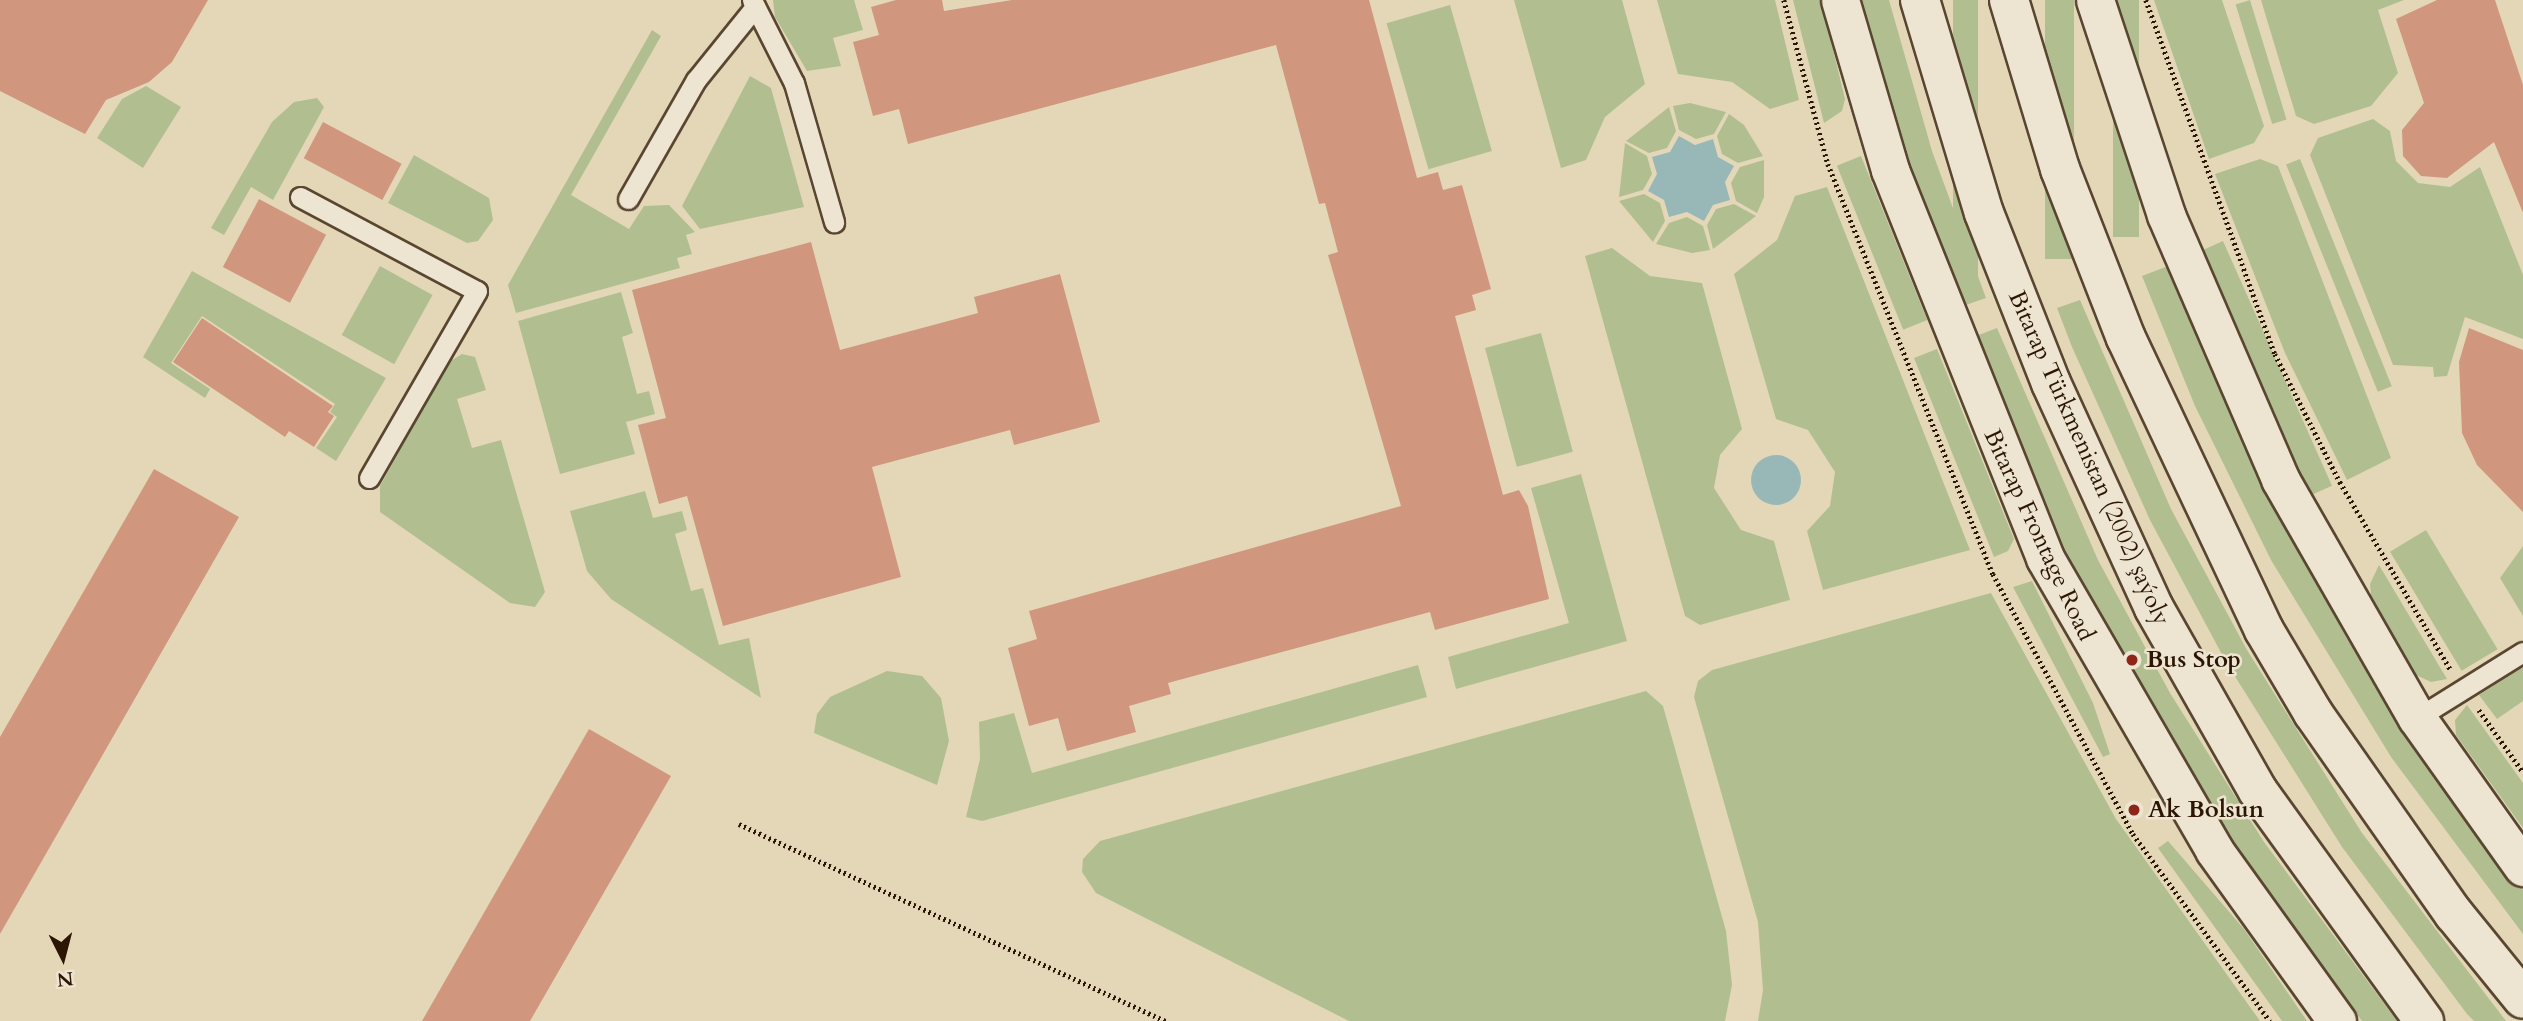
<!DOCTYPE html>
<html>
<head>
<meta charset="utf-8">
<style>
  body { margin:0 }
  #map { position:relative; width:2523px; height:1021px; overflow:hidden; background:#e3d7b8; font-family:Cardo,serif }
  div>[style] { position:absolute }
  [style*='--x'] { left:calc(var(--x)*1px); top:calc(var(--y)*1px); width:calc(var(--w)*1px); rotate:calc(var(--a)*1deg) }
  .green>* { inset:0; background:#b1bf90; transform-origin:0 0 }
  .water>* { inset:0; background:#97b8b7 }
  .round { border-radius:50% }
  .building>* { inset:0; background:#d0977e; transform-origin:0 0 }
  .path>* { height:4.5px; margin-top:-2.25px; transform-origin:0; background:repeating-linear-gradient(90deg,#2c1603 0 2px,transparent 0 5.5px) }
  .roads { filter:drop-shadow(2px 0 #5a4630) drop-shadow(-2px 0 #5a4630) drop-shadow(0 2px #5a4630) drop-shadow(0 -2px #5a4630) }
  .service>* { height:19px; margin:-9.5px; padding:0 9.5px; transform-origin:9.5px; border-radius:9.5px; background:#ede5d1 }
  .minor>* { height:37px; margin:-18.5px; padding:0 18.5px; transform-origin:18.5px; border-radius:18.5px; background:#ede5d1 }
  .secondary>* { height:38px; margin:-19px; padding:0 19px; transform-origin:19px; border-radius:19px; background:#ede5d1 }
  .dots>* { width:19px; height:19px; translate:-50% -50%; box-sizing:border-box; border:4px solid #ede5d1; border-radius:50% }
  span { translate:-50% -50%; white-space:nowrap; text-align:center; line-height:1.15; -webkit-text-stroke:5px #ede5d1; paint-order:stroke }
  .street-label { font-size:24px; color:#2c1603 }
  .poi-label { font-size:24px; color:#2c1603; font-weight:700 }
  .left { translate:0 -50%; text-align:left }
  .north { position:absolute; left:28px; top:923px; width:70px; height:70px; -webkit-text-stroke:5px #ede5d1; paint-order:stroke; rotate:174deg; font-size:19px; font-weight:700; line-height:28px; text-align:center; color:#2c1603 }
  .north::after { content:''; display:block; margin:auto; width:24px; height:32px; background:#2c1603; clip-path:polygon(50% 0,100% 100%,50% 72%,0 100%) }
</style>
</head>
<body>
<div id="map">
  <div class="green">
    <i style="clip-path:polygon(773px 0,854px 0,863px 30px,833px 38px,841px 66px,807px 71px,775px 17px)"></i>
    <i style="clip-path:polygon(1514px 0,1622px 0,1645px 84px,1605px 117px,1586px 160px,1561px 168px)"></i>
    <i style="clip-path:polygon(1657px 0,1775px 0,1799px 100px,1770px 109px,1732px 82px,1678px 74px)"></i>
    <i style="clip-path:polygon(1793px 0,1821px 0,1845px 99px,1842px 111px,1824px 123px)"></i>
    <i style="clip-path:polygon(1860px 0,1889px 0,1932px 151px,1986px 298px,1960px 307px,1906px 159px)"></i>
    <i style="left:1953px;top:0;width:25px;height:291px"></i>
    <i style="left:2045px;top:0;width:29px;height:259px"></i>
    <i style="left:2113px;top:0;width:26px;height:237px"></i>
    <i style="clip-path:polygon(2154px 0,2222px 0,2264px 126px,2254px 143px,2209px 159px)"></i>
    <i style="left:2250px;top:0;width:125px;height:15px;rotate:73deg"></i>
    <i style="clip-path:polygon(2261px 0,2404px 0,2378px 10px,2398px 73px,2371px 106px,2314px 124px,2296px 116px)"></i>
    <i style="left:1450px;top:5px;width:152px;height:66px;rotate:74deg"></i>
    <i style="clip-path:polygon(652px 30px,661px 36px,571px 195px,629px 229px,644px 206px,669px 205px,695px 232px,686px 235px,692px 254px,677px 258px,680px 268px,516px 313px,508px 285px)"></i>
    <i style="clip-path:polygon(750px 76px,771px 88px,804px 207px,700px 229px,682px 206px)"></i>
    <i style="clip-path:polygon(146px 86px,181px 107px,143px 168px,97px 138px,122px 99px)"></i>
    <i style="clip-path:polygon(317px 98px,324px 107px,273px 200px,251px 187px,224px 235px,211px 228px,272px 122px,294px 102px)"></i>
    <i style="clip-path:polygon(1690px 103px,1726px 112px,1714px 134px,1696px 139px,1679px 130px,1673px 106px)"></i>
    <i style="clip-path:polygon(1669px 107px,1676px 131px,1667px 148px,1649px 153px,1626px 141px)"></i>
    <i style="clip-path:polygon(1729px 114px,1744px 125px,1763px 156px,1738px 163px,1722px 154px,1717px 136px)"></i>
    <i style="clip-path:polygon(2373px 119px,2390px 131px,2396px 161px,2418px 183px,2450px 187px,2480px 167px,2523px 275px,2523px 339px,2465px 317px,2447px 376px,2434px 377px,2433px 367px,2393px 365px,2310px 155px,2318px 138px)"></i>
    <i style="clip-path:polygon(1625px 143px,1647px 156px,1652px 174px,1643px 190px,1619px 197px)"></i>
    <i style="clip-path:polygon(414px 155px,489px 198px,493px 220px,478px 241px,467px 243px,388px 203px)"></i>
    <i style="left:1861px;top:156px;width:177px;height:26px;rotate:68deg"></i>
    <i style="clip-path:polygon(2260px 159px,2278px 166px,2391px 458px,2347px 480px,2285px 353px,2215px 174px)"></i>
    <i style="left:2300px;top:159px;width:245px;height:15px;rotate:68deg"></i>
    <i style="clip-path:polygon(1764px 160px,1764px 197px,1757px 213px,1736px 201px,1731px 183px,1740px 167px)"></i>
    <i style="clip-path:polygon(1827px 187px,1970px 550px,1823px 590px,1807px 531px,1830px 506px,1835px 472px,1808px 430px,1776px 419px,1734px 274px,1777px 240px,1795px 196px)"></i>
    <i style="clip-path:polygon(1644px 194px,1660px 203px,1665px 221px,1653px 242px,1619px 201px)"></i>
    <i style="clip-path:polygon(1734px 204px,1756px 216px,1713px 249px,1707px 225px,1716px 209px)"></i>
    <i style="clip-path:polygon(1687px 217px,1703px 226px,1710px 250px,1692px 253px,1656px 244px,1669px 223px)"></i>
    <i style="left:2223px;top:241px;width:268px;height:25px;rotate:66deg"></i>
    <i style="clip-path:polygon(1612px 248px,1650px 276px,1702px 283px,1742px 429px,1720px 455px,1714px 488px,1741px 530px,1774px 541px,1790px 600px,1700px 625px,1685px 616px,1585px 256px)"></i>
    <i style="left:380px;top:266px;width:60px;height:79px;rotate:29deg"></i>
    <i style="clip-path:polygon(2168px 266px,2246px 449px,2347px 639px,2523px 890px,2523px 934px,2391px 757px,2271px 560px,2195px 406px,2142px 276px)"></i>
    <i style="clip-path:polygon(192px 271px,386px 378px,336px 461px,316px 448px,337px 417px,330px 412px,335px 404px,202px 316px,171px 363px,210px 389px,205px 398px,143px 357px)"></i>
    <i style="clip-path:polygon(621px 292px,633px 333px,622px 337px,637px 394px,649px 391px,655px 414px,626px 422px,635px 454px,560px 474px,518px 321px)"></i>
    <i style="clip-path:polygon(2080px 300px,2171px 509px,2247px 650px,2362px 833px,2506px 1021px,2474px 1021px,2467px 1014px,2342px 847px,2226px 662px,2150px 520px,2072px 347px,2057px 308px)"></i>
    <i style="clip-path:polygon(1997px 328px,2098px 560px,2170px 693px,2264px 842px,2397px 1021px,2362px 1021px,2202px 799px,2073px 573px,2016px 448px,1971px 338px)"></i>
    <i style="left:1541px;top:333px;width:123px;height:58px;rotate:75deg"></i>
    <i style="clip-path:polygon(1937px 349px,2014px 539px,2008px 551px,1994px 557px,1914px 358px)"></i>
    <i style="clip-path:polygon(462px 354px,475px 357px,486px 390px,457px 399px,472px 448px,501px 440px,545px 592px,535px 607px,510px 603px,380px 512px,380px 486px,449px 362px)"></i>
    <i style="clip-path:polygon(1581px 474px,1627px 641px,1456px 689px,1448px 657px,1569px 623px,1531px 488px)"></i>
    <i style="clip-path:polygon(645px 491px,653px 518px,682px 511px,687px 530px,675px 534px,691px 591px,703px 588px,719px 645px,749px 638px,761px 698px,611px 599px,587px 571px,570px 511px)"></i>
    <i style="left:2426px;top:530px;width:139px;height:42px;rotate:59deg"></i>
    <i style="clip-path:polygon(2523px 546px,2523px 616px,2500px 578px)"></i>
    <i style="clip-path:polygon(2379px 565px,2447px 679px,2431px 682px,2414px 674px,2372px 605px,2370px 584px)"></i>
    <i style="clip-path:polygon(2032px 581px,2093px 703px,2110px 754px,2103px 757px,2013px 587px)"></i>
    <i style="clip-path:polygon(1991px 593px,2116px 819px,2260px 1021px,1758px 1021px,1763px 990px,1758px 922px,1694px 697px,1698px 681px,1712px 670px)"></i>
    <i style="clip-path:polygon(1418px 665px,1427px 697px,982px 821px,966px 817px,980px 759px,979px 722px,1014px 713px,1032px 773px)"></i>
    <i style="clip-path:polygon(2523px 667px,2523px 701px,2497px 719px,2479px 695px)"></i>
    <i style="clip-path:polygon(887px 671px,922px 676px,941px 698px,949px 741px,937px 785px,814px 733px,817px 714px,830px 697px)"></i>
    <i style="clip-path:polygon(1646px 691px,1663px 706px,1726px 931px,1732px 985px,1725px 1021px,1349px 1021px,1096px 893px,1082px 872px,1083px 859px,1100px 841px)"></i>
    <i style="clip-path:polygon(2467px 705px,2523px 783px,2523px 828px,2456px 735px,2455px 720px)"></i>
    <i style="clip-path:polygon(2168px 841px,2244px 929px,2307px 1021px,2282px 1021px,2158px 848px)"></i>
  </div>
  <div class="water">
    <i style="clip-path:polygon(1679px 136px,1695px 145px,1713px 139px,1718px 157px,1734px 166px,1725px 182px,1730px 200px,1713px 205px,1704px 221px,1687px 212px,1669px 217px,1664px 200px,1648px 191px,1657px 174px,1652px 157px,1670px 152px)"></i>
    <i class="round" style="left:1751px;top:455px;width:50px;height:50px"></i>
  </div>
  <div class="building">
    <i style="clip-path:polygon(0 0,208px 0,172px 62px,149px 82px,106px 100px,85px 134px,0 91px)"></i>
    <i style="clip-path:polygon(896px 0,942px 0,944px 11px,1012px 0,1369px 0,1417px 178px,1438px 172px,1443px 190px,1462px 185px,1491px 289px,1472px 295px,1476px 310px,1455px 316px,1503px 495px,1519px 490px,1528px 506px,1549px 599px,1435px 630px,1430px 612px,1168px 683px,1171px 694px,1129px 706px,1136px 732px,1067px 751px,1058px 718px,1029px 726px,1008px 648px,1037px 639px,1029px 611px,1401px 506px,1328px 255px,1338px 252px,1325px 203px,1319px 204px,1276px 45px,908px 144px,899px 109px,873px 116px,853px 42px,879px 35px,871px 7px)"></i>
    <i style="clip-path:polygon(2437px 0,2495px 0,2523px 85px,2523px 213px,2494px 142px,2447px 178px,2421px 176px,2403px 156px,2402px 130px,2424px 103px,2396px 19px)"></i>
    <i style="left:323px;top:122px;width:89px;height:41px;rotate:28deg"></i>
    <i style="left:259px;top:199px;width:76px;height:77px;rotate:28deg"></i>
    <i style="clip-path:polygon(811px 242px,840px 350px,978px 313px,974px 297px,1060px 274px,1100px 422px,1014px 445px,1010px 430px,872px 467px,901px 577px,723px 626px,687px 496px,659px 504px,638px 425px,666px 418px,632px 290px)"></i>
    <i style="clip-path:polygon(202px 318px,333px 406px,328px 412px,334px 416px,314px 447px,289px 431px,285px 437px,173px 362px)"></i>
    <i style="clip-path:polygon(2469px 328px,2523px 350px,2523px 512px,2477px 465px,2462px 433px,2459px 362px)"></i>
    <i style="clip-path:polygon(154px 469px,239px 517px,0 934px,0 737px)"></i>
    <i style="clip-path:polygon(589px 729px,671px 776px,530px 1021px,422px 1021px)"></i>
  </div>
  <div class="path">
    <i style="--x:1784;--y:0;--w:170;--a:75"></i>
    <i style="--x:1828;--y:164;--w:442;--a:68.1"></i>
    <i style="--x:1993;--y:574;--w:295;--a:61.7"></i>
    <i style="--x:2133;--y:834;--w:232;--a:53.8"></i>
    <i style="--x:2146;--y:0;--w:377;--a:70"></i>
    <i style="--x:2275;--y:354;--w:144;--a:63.1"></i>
    <i style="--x:2340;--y:482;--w:217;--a:59.5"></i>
    <i style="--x:2479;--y:710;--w:76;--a:54.6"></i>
    <i style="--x:739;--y:824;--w:470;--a:24.8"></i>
  </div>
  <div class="roads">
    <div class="service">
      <i style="--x:752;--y:0;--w:93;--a:63.2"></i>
      <i style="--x:794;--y:83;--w:145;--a:73.9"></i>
      <i style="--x:300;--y:197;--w:200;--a:28"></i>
      <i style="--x:477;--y:291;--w:216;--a:120"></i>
      <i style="--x:628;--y:199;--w:137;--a:-60.3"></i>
      <i style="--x:696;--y:80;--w:94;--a:-51.1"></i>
      <i style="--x:2417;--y:718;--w:125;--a:-31.9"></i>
    </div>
    <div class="minor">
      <i style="--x:1840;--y:0;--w:177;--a:73.6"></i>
      <i style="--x:1890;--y:170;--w:418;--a:68.2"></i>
      <i style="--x:2045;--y:558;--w:337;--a:59.9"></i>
      <i style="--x:2214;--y:850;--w:211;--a:54.3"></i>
      <i style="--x:2095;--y:0;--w:226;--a:71.7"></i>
      <i style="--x:2166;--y:215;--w:288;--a:66.6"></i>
      <i style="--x:2280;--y:479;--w:275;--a:60.2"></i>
      <i style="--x:2417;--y:718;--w:183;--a:54.6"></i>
    </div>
    <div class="secondary">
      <i style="--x:1920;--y:0;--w:222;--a:73.3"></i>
      <i style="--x:1984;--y:213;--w:183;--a:68.5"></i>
      <i style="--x:2051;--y:383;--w:247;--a:65.4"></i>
      <i style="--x:2154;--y:608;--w:210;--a:60.4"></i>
      <i style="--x:2258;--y:791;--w:284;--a:54.2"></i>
      <i style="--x:2009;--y:0;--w:177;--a:73.2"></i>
      <i style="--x:2060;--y:169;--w:181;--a:68.7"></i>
      <i style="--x:2126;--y:338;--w:323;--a:64.7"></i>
      <i style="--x:2264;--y:630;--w:96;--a:59.4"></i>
      <i style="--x:2313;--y:713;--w:246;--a:55"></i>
      <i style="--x:2454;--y:914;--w:109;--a:50.9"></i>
    </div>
  </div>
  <div class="dots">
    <i style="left:2132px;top:660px;background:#8f2418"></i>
    <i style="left:2134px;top:810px;background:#8f2418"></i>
  </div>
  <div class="street-label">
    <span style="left:2089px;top:458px;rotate:66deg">Bitarap Türkmenistan (2002) şaýoly</span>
    <span style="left:2039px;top:535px;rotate:65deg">Bitarap Frontage Road</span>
  </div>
  <div class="poi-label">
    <span class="left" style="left:2146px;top:660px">Bus Stop</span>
    <span class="left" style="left:2148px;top:810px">Ak Bolsun</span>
  </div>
  <div class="north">N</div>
</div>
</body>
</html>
